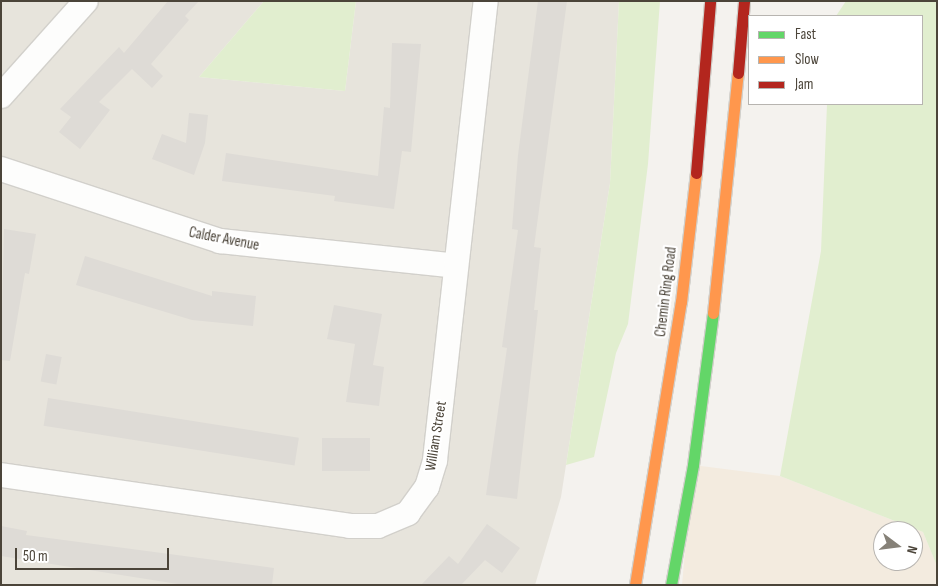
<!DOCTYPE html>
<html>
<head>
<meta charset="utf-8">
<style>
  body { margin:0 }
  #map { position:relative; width:938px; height:586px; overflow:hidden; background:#f4f2ee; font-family:"Sofia Sans Condensed",sans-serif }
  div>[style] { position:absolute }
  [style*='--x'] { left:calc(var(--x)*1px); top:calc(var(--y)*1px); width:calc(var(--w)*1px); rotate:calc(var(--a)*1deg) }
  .residential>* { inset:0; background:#e7e4dc }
  .commercial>* { inset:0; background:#f3ebdf }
  .green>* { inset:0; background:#e1eecf }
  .building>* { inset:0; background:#dedbd6; transform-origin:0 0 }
  .roads { filter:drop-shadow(1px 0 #d2d0cb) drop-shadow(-1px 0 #d2d0cb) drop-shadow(0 1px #d2d0cb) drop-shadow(0 -1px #d2d0cb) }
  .street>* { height:24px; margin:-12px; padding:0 12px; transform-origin:12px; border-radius:12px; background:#fdfdfc }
  .fast>* { height:11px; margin:-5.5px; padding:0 5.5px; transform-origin:5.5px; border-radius:5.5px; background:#63d668 }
  .slow>* { height:11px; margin:-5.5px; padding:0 5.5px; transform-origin:5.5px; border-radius:5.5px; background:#ff974d }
  .jam>* { height:11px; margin:-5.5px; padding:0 5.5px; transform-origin:5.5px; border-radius:5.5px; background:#b3261e }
  span { translate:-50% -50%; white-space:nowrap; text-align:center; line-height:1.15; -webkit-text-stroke:4.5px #fff; paint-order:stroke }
  .street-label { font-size:15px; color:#4b4439 }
  .frame { position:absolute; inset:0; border:2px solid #4b4439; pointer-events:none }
  .legend { position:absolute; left:748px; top:15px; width:175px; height:90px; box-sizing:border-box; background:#fff; border:1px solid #b7b4b0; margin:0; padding:6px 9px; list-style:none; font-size:15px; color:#4b4439 }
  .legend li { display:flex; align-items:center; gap:10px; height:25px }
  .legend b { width:25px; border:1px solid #b7b4b0 }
  .north { position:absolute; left:873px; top:521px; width:50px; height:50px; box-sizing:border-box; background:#fff; border:1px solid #b7b4b0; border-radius:50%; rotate:105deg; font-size:14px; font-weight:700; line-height:20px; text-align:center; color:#4b4439 }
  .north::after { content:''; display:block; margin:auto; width:18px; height:22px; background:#868178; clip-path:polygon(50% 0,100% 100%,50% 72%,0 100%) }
  .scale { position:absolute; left:15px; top:548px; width:154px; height:22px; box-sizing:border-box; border:2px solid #4b4439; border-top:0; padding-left:6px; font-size:15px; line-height:18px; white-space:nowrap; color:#4b4439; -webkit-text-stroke:4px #fff; paint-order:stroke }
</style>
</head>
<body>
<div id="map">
  <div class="residential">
    <i style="clip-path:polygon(1px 1px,264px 1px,199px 77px,345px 91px,356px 1px,619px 1px,610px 183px,561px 497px,535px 585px,1px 585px)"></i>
  </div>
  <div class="commercial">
    <i style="clip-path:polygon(evenodd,693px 465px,780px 476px,923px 532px,937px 566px,937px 585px,682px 585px,693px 465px,883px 531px,913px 531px,913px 561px,883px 561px,883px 531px)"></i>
  </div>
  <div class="green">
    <i style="clip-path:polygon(264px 1px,356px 1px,345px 91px,199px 77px)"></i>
    <i style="clip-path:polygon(619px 1px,660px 1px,648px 164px,628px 324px,616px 353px,594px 457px,566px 465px,610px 183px)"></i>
    <i style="clip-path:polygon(846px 1px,937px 1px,937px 566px,923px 532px,780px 476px,821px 251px,827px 104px,922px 104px,922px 16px,836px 16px)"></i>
  </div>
  <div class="building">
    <i style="clip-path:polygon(168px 1px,199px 1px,185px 16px,189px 20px,151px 64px,163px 76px,152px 88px,132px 69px,99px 102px,110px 110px,80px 149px,59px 132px,71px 117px,60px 109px,119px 47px,124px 53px)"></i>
    <i style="clip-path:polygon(538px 1px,567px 1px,534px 247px,541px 248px,534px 310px,538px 310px,517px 499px,486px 495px,507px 348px,502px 347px,518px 230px,512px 229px,518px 155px)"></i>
    <i style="clip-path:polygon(392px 43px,421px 44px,411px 152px,402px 151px,394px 209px,334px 201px,335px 196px,222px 181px,226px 153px,378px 176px,384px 107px,390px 108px)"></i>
    <i style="clip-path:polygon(189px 113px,208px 115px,205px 143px,194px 175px,152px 159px,162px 134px,186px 143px)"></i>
    <i style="clip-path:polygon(4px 229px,36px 234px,29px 274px,25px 273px,10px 361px,1px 360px)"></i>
    <i style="clip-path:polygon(85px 256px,212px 296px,212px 291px,256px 296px,253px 326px,192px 320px,76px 285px)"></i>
    <i style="clip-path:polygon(334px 305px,382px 314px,373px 365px,384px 367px,379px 406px,346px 402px,355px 344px,327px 339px)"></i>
    <i style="left:46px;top:354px;width:16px;height:28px;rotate:11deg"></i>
    <i style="left:48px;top:398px;width:254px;height:28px;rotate:9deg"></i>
    <i style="left:322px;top:438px;width:48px;height:33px"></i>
    <i style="clip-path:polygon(487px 524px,520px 548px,502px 573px,485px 560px,461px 585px,421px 585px,449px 556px,458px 564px)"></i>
    <i style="clip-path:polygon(1px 526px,27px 531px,26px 535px,274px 568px,272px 585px,184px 585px,1px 556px)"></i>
  </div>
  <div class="roads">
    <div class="street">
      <i style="--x:1;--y:96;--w:127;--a:-48.2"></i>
      <i style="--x:1;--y:169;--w:231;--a:18.2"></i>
      <i style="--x:220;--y:241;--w:237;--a:6"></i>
      <i style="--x:1;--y:475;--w:353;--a:8.3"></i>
      <i style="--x:350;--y:526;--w:28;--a:0"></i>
      <i style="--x:378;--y:526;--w:33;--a:-23"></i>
      <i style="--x:408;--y:513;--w:32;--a:-54"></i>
      <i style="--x:427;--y:487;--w:28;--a:-73"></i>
      <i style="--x:435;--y:460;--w:462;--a:-83.7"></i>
    </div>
    <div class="fast">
      <i style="--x:671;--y:585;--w:122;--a:-79.6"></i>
      <i style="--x:693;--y:465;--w:153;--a:-82.5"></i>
    </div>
    <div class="slow">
      <i style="--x:713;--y:313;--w:241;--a:-84.1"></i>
      <i style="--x:635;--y:585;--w:287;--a:-80.8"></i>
      <i style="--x:681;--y:302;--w:130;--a:-83.4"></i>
    </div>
    <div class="jam">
      <i style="--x:738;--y:73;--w:72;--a:-85.2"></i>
      <i style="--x:696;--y:173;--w:173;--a:-85.3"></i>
    </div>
  </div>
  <div class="street-label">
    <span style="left:224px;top:239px;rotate:11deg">Calder Avenue</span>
    <span style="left:666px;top:292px;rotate:-83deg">Chemin Ring Road</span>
    <span style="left:436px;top:436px;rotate:-81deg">William Street</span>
  </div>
  <div class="frame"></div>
  <ul class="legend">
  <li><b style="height:6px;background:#63d668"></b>Fast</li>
  <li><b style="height:6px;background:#ff974d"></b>Slow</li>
  <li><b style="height:6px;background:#b3261e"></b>Jam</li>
  </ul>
  <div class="north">N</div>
  <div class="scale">50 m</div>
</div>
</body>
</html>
